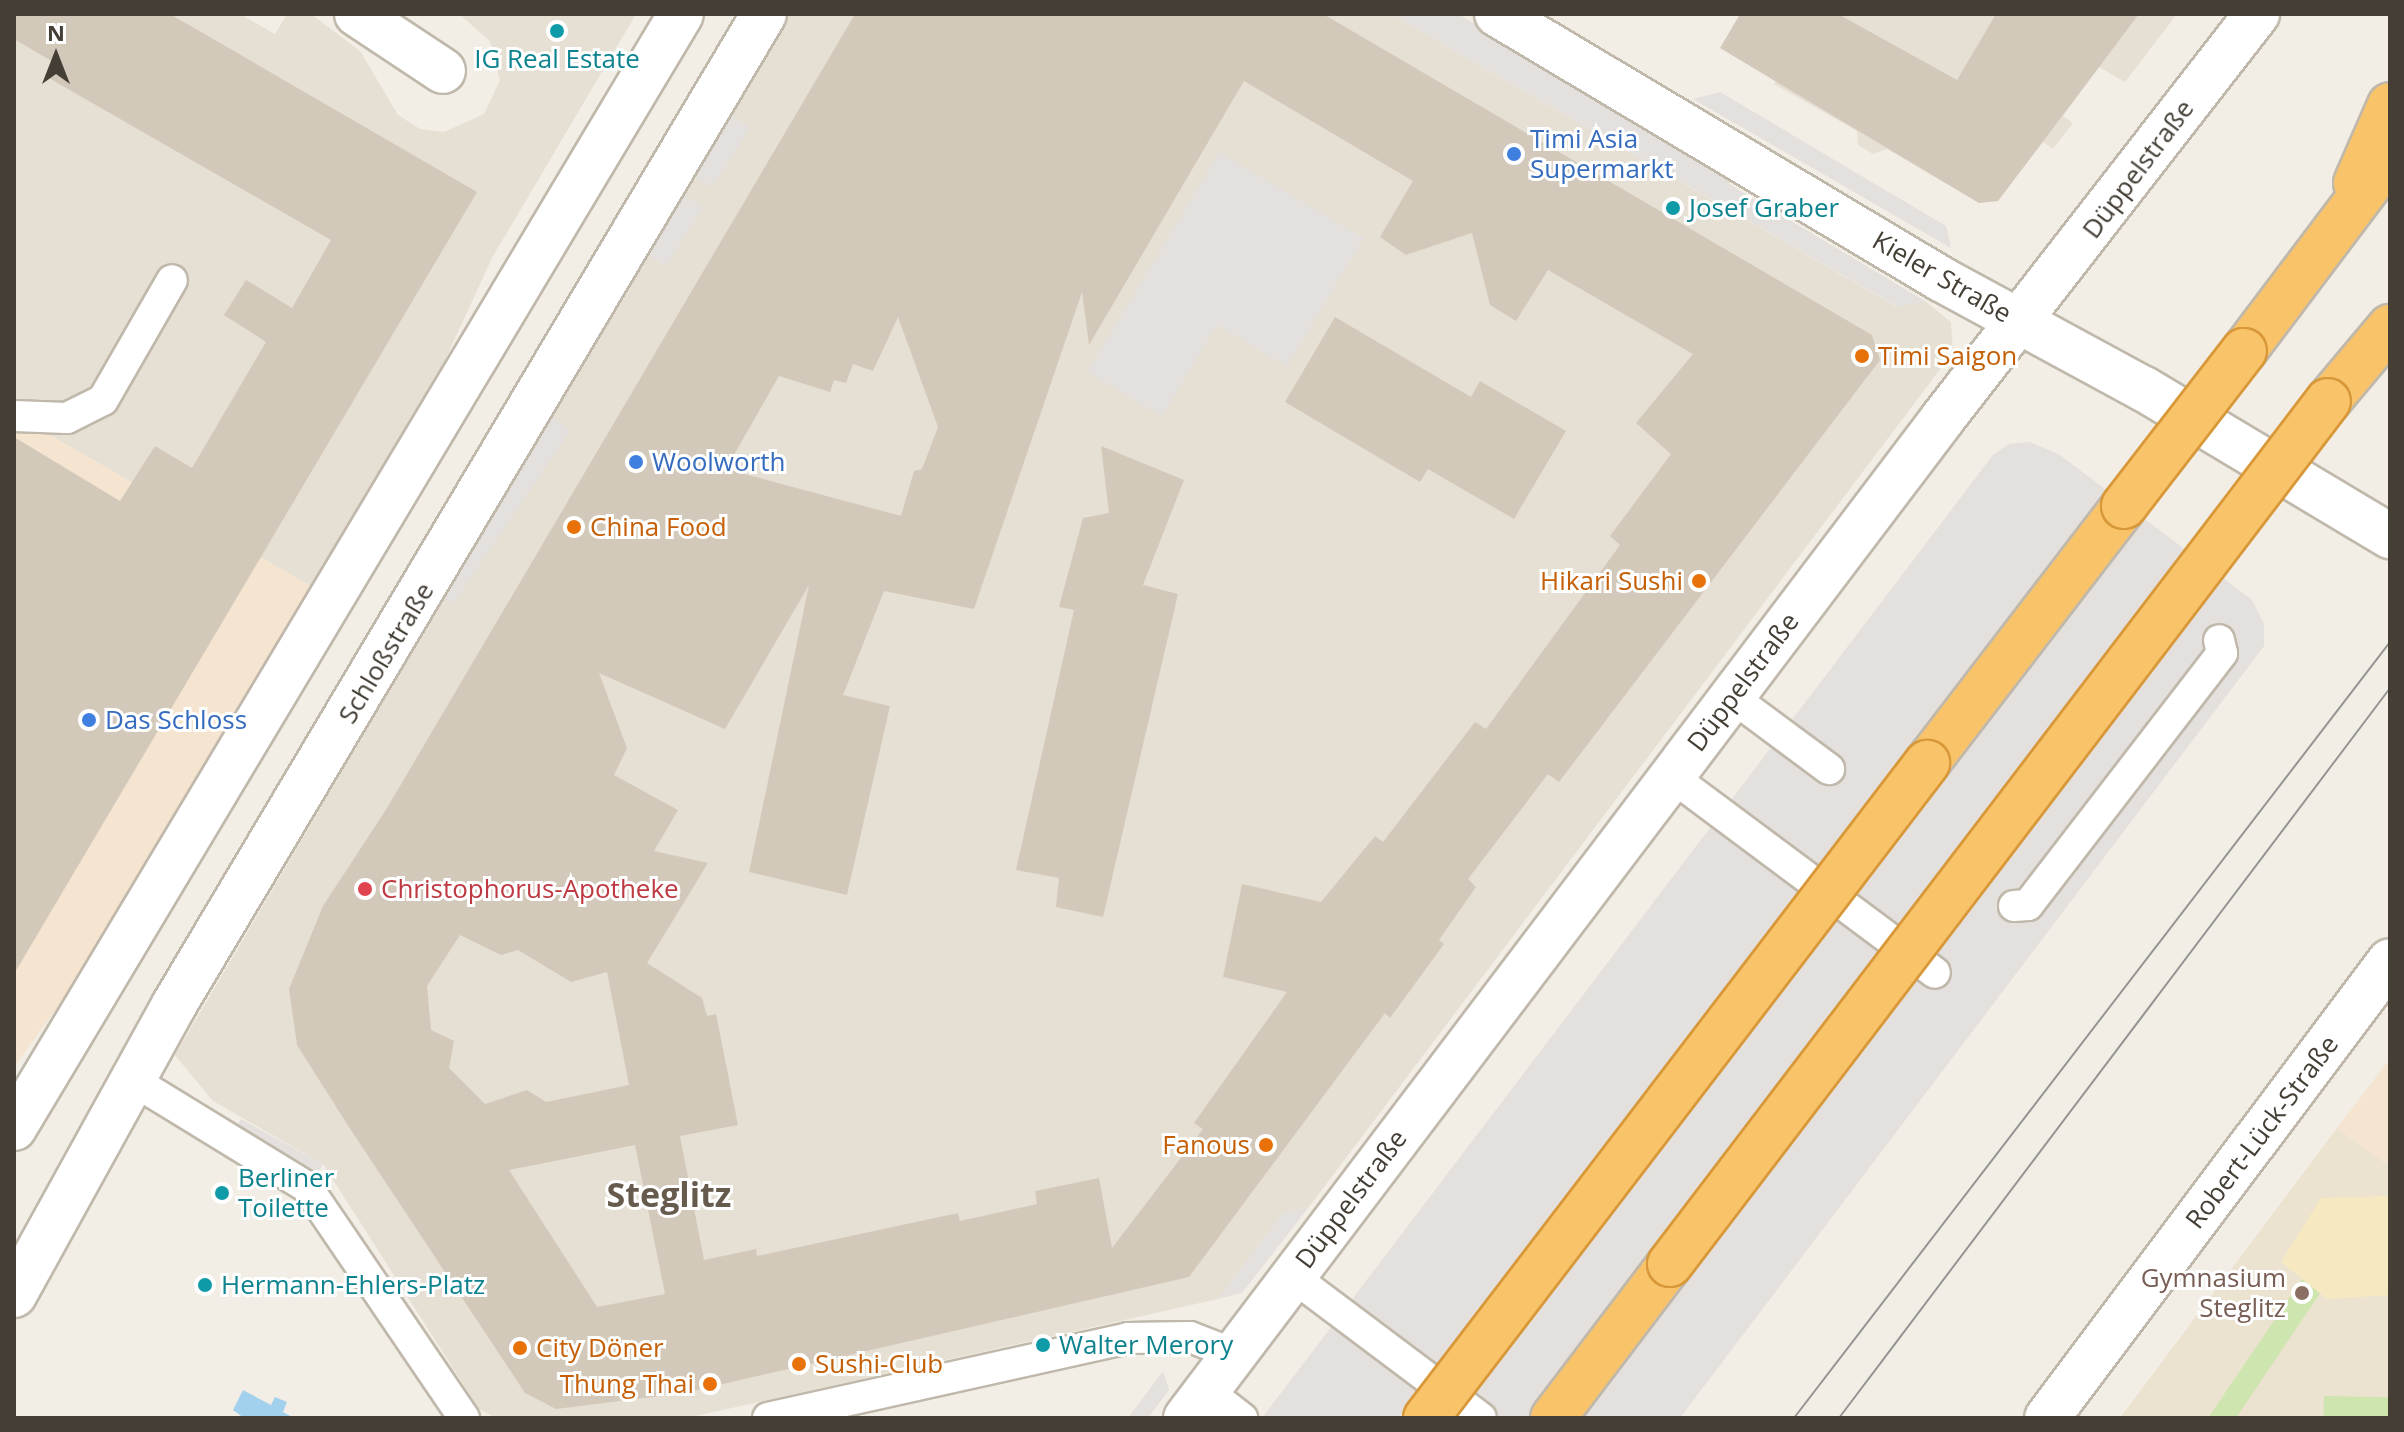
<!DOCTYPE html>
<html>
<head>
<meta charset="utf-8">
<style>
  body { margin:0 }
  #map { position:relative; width:2404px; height:1432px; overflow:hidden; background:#f2eee5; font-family:"Open Sans",sans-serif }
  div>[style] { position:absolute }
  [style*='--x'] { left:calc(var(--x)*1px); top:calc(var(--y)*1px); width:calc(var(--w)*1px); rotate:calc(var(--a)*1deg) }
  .residential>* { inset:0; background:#e6dfd3 }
  .commercial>* { inset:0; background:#f4e4d0 }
  .education>* { inset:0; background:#ebe2cf }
  .green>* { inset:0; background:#cee5af; transform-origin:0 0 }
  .sand>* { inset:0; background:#f6e9c1 }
  .parking>* { inset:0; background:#e3e0dd; transform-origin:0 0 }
  .water>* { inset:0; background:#a2d1ed }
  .building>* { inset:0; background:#d3c9bb }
  .roads { filter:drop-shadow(2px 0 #c0b8ab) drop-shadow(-2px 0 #c0b8ab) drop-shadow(0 2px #c0b8ab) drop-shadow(0 -2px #c0b8ab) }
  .service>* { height:30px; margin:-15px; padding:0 15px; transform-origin:15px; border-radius:15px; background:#fff }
  .minor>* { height:44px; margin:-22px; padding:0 22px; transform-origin:22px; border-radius:22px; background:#fff }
  .tertiary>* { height:44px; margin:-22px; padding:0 22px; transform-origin:22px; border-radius:22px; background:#fff }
  .motorway>* { height:44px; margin:-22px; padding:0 22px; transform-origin:22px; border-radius:22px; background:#f9c469 }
  .tram>* { height:2px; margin:-1px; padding:0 1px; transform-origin:1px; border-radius:1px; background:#949494 }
  .bridges { filter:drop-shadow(2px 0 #d89839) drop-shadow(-2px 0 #d89839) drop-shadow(0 2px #d89839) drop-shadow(0 -2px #d89839) }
  .motorway-bridge>* { height:44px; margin:-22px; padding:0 22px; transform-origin:22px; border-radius:22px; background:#f9c469 }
  .dots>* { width:22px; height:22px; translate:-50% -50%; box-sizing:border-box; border:4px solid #fff; border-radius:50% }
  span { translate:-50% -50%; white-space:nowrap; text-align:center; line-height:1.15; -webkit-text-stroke:6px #fff; paint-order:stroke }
  .culture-label { font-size:26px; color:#0d838f }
  .left { translate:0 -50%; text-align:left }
  .shop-label { font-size:26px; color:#366cbe }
  .street-label { font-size:26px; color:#443e35 }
  .food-label { font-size:26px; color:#c56008 }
  .right { translate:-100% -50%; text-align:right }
  .health-label { font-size:26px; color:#be3a42 }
  .education-label { font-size:26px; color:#785e54 }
  .district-label { font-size:34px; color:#665b4c; font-weight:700 }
  .frame { position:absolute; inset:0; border:16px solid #443e35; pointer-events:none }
  .north { position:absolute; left:16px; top:16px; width:80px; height:80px; -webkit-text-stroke:6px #fff; paint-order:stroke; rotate:0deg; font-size:22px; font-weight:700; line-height:32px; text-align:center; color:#443e35 }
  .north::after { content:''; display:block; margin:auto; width:28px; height:36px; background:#443e35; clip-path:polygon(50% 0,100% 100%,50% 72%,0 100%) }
</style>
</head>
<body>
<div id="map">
  <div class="residential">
    <i style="clip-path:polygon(14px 14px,240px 14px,275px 34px,287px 14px,311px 14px,360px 51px,398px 115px,420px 129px,444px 132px,484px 114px,500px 80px,490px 41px,459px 14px,636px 14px,492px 258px,434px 384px,314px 588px,14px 414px)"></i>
    <i style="clip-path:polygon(788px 14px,1391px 14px,1897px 307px,1925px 301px,1951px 322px,1953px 352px,1309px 1207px,1283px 1213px,1218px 1299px,687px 1418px,496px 1418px,479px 1409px,323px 1164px,213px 1101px,175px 1055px)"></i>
    <i style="clip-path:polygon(1815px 14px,2177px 14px,2125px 82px,2099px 67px,2063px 116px,2073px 123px,2053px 149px,2043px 142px,1998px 201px,1979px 203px,1887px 149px,1873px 154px,1858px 145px,1857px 131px,1774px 84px)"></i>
  </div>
  <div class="commercial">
    <i style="clip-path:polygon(14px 414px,314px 588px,93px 958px,14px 1067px)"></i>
    <i style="clip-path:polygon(2390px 1059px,2390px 1167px,2337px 1128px)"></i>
  </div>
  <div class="education">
    <i style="clip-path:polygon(2337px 1128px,2390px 1167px,2390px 1418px,2120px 1418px)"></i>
  </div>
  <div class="green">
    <i style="left:2302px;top:1279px;width:23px;height:175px;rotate:34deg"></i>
    <i style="left:2324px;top:1396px;width:66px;height:22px;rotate:1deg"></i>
  </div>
  <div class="sand">
    <i style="clip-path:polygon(2390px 1196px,2390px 1295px,2327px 1299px,2281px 1262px,2321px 1198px)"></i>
  </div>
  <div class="parking">
    <i style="clip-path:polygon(1391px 14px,1458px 14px,1728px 172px,1729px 184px,1925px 301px,1898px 307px)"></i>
    <i style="clip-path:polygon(1720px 92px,1946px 226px,1951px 248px,1693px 99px)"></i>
    <i style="left:729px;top:114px;width:25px;height:71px;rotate:32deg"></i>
    <i style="clip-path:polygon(1219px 152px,1364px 238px,1287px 367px,1217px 325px,1162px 417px,1087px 372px)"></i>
    <i style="left:682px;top:194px;width:25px;height:70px;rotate:32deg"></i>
    <i style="left:550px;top:416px;width:25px;height:210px;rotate:34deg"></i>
    <i style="clip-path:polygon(2030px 442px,2060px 455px,2252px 600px,2264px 624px,2264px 646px,1680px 1418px,1262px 1418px,1993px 455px,2009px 444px)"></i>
    <i style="clip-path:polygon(241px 1119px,323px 1164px,314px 1180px,234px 1132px)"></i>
    <i style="clip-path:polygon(1309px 1207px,1242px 1293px,1218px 1299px,1283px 1213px)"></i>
    <i style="clip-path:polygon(1163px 1371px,1169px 1390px,1148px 1418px,1128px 1418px)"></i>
  </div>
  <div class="water">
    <i style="clip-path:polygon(243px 1390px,271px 1405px,275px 1397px,287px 1402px,283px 1412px,294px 1418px,244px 1418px,233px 1410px)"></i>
  </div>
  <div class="building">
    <i style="clip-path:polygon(14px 14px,170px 14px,477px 192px,14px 974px,14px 437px,120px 501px,155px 446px,192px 468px,266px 342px,224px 315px,246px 280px,292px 308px,331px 240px,47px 77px,55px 63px,14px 39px)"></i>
    <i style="clip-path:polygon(evenodd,855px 14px,1323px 14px,1872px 335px,1880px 360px,1559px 782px,1548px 774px,1468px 879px,1476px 887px,1439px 940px,1444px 944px,1390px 1018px,1385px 1013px,1189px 1277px,684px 1393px,556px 1409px,525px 1393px,347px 1124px,297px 1045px,289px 989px,323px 906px,387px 808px,855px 14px,1244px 81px,1413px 181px,1380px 237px,1406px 255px,1472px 233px,1490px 305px,1516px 321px,1548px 270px,1693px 354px,1636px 423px,1671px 454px,1610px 536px,1620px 545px,1486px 729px,1475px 722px,1383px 842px,1375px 836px,1321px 902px,1242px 884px,1223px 977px,1287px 992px,1194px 1123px,1203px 1129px,1112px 1248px,1099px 1178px,1035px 1191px,1037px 1204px,960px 1221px,958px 1213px,757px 1256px,756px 1249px,704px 1260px,680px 1136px,738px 1125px,716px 1014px,707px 1016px,702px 998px,647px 963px,708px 863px,654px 851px,678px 810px,614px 775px,627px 748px,599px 673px,725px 729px,809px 585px,749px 872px,847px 895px,890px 706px,843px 695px,884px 591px,974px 609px,1082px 292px,1089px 345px,1244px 81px,855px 14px,898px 317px,938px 427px,922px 469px,914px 471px,901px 516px,726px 469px,779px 376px,830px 392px,834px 380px,846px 383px,853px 364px,873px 371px,898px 317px,855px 14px,460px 935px,501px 955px,518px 950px,571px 982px,607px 972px,629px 1085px,546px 1102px,527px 1090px,485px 1104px,449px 1068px,454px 1041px,431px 1030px,427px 986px,460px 935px,855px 14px,635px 1145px,665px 1294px,597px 1307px,509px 1170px,635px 1145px)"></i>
    <i style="clip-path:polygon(1740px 14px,1838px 14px,1957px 80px,1996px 14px,2139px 14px,1998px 201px,1979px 203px,1720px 48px)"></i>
    <i style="clip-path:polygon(1335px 317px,1471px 397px,1480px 381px,1566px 431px,1514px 519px,1428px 469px,1420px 482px,1285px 402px)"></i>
    <i style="clip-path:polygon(1101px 446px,1184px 480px,1143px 585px,1178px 594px,1103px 917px,1056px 907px,1059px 878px,1016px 870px,1074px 610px,1059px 607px,1083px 518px,1109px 513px)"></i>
  </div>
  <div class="roads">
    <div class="service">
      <i style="--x:14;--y:416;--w:53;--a:2.2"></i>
      <i style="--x:67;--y:418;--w:40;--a:-26.6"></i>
      <i style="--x:103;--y:400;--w:138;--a:-60.1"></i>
      <i style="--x:1732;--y:697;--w:121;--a:36.6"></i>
      <i style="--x:1671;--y:776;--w:329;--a:36.7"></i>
      <i style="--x:2014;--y:906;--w:14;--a:-4"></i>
      <i style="--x:2028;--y:905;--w:318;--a:-52.4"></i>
      <i style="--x:2222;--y:653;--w:13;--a:-103"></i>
      <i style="--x:134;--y:1081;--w:203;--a:31.5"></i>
      <i style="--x:307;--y:1187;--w:279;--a:55.8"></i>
      <i style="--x:1292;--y:1276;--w:236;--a:36.9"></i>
      <i style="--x:1206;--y:1390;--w:46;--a:37.9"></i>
      <i style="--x:768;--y:1418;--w:369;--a:-12.5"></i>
      <i style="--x:1128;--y:1338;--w:62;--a:-0.9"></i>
      <i style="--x:1190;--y:1337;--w:47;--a:21.1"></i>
    </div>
    <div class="minor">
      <i style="--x:357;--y:14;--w:103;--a:33.5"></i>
      <i style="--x:1497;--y:14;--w:517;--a:30.83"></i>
      <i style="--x:1941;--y:279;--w:231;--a:28.5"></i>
      <i style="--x:2144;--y:389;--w:287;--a:30.9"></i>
      <i style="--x:1186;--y:1418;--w:1254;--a:-52.87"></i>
      <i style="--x:1943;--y:418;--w:512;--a:-52.14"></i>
      <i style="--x:2047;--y:1418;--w:571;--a:-53.11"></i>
    </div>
    <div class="tertiary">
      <i style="--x:14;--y:1128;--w:1298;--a:-59.09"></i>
      <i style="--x:14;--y:1295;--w:331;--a:-61.1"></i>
      <i style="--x:174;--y:1005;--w:1153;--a:-59.23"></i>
    </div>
    <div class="motorway">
      <i style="--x:2356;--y:183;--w:85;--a:-66.4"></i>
      <i style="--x:2244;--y:351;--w:243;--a:-53"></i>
      <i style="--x:2328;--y:401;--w:97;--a:-50"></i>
      <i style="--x:1927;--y:763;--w:324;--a:-52.5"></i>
      <i style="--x:1553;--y:1418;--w:193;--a:-52.8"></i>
    </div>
  </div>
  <div class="tram">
    <i style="--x:1794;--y:1418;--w:978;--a:-52.47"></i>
    <i style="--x:1839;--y:1418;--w:915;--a:-52.95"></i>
  </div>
  <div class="bridges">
    <div class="motorway-bridge">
      <i style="--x:2124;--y:506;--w:196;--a:-52.3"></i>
      <i style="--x:1670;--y:1264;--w:1085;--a:-52.68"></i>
      <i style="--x:1426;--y:1418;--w:825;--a:-52.59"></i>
    </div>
  </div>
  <div class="dots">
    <i style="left:557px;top:31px;background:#0f9aa8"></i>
    <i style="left:1514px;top:154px;background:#3f7fe0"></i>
    <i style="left:1673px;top:208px;background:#0f9aa8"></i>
    <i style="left:1862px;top:356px;background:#e8710a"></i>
    <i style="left:636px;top:462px;background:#3f7fe0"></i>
    <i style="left:574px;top:527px;background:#e8710a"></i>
    <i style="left:1699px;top:581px;background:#e8710a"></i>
    <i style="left:89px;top:720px;background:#3f7fe0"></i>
    <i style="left:365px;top:889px;background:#e0444e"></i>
    <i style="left:1266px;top:1145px;background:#e8710a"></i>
    <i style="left:222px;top:1193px;background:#0f9aa8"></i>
    <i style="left:205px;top:1285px;background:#0f9aa8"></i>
    <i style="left:2302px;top:1293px;background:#8d6e63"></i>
    <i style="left:1043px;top:1345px;background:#0f9aa8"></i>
    <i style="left:520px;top:1348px;background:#e8710a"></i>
    <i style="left:799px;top:1364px;background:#e8710a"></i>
    <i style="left:710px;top:1384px;background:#e8710a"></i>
  </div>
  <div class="culture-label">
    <span style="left:557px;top:59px">IG Real Estate</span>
    <span class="left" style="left:1689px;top:208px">Josef Graber</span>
    <span class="left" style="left:238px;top:1193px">Berliner<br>Toilette</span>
    <span class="left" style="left:221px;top:1285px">Hermann-Ehlers-Platz</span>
    <span class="left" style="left:1059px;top:1345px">Walter Merory</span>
  </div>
  <div class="shop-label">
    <span class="left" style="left:1530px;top:154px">Timi Asia<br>Supermarkt</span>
    <span class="left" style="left:652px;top:462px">Woolworth</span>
    <span class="left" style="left:105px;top:720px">Das Schloss</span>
  </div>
  <div class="street-label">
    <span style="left:2138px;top:169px;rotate:-53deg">Düppelstraße</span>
    <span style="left:1942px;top:277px;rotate:30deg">Kieler Straße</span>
    <span style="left:386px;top:653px;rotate:-59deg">Schloßstraße</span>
    <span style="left:1743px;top:682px;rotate:-53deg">Düppelstraße</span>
    <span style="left:2262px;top:1132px;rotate:-53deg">Robert-Lück-Straße</span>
    <span style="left:1351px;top:1199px;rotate:-53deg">Düppelstraße</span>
  </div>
  <div class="food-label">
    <span class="left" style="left:1878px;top:356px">Timi Saigon</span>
    <span class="left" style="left:590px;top:527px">China Food</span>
    <span class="right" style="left:1683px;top:581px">Hikari Sushi</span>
    <span class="right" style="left:1250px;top:1145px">Fanous</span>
    <span class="left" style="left:536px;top:1348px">City Döner</span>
    <span class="left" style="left:815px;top:1364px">Sushi-Club</span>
    <span class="right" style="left:694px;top:1384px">Thung Thai</span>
  </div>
  <div class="health-label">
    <span class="left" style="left:381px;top:889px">Christophorus-Apotheke</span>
  </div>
  <div class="education-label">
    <span class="right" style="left:2286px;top:1293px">Gymnasium<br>Steglitz</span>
  </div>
  <div class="district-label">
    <span style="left:669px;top:1195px">Steglitz</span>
  </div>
  <div class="frame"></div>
  <div class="north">N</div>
</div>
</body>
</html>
